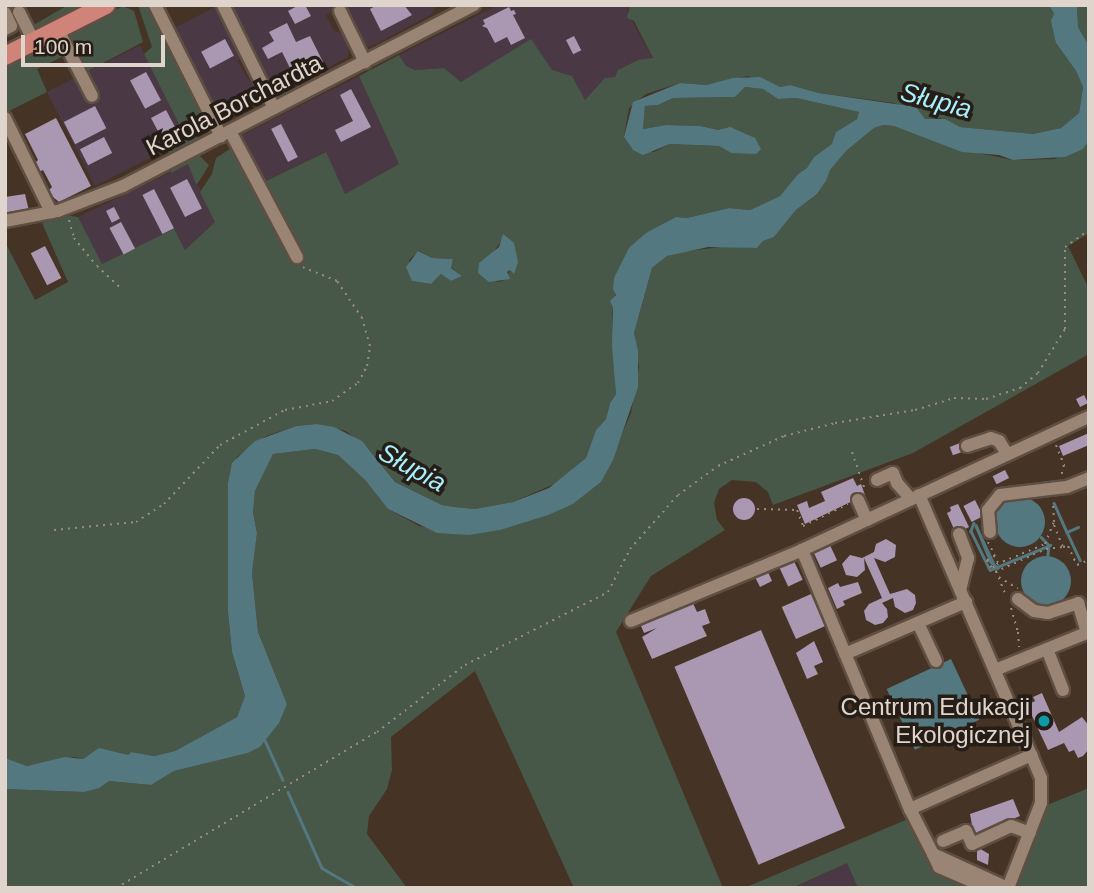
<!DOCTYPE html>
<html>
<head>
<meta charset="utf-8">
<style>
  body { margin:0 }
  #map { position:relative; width:1094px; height:893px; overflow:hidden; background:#453325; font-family:Arial,sans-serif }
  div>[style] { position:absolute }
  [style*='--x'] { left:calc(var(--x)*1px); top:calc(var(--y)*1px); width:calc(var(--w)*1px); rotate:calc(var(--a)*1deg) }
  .commercial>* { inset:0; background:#4a3945 }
  .green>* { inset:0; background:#475848 }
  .water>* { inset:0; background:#537880; transform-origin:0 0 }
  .round { border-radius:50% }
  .stream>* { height:2.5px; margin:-1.25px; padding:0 1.25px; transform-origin:1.25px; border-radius:1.25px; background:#537880 }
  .building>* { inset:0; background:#aa97b1; transform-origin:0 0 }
  .path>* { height:2px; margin-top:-1px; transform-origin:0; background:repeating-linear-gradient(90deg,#998b80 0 2px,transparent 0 7px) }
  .roads { filter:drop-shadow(2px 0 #5e4f42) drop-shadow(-2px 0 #5e4f42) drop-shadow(0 2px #5e4f42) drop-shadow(0 -2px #5e4f42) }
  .minor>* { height:12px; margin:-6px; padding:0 6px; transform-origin:6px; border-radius:6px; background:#9a8575 }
  .major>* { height:18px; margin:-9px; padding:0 9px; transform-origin:9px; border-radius:9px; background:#d08479 }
  .dots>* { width:19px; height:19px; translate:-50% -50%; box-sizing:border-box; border:4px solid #251d16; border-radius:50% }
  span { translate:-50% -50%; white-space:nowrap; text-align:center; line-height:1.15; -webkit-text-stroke:7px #251d16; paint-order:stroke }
  .street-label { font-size:24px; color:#e0d5cc }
  .poi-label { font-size:24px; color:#e0d5cc }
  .right { translate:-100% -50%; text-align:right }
  .water-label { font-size:26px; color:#a8efff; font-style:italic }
  .frame { position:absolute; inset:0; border:7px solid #e0d5cc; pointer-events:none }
  .scale { position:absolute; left:21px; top:35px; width:144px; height:32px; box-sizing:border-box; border:4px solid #e0d5cc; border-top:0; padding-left:9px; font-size:21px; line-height:24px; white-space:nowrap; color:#e0d5cc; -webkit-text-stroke:5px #251d16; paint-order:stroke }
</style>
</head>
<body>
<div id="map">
  <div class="commercial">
    <i style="clip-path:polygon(218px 5px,244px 57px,237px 61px,260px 97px,258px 103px,226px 120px,219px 117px,173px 29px)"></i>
    <i style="clip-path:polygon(226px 5px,329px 5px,333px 11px,326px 15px,334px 31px,342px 33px,349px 48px,348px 57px,281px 92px,270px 89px)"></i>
    <i style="clip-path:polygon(337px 5px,436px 5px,436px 6px,432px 14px,370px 47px,361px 44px,345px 6px,338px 9px)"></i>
    <i style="clip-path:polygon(498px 5px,630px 5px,627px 12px,653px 59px,638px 60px,619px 70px,615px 77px,584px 100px,572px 76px,552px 70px,461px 82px,444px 68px,415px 70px,406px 66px,399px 55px)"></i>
    <i style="clip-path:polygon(140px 45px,184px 134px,183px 141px,95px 186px,47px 92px)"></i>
    <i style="clip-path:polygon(359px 76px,399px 164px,345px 194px,325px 152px,262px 183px,238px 137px)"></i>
    <i style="clip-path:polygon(188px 164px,215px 222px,185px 250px,173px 230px,102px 265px,78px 217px)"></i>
    <i style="clip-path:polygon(847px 863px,858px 888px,793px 888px)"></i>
  </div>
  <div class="green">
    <i style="clip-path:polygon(68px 5px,90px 5px,34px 34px,30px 27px)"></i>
    <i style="clip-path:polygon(138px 5px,151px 5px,207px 121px,193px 146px,172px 154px,165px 151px,183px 141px,184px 134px,144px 54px,152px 47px)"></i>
    <i style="clip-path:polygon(evenodd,630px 5px,1049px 5px,1054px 14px,1056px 43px,1076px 71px,1083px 87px,1079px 113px,1061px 128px,1033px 134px,960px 127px,940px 118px,929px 121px,894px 103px,819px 93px,790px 85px,780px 87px,748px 76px,707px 85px,680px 83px,646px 94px,629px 108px,624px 137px,633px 150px,654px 152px,670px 144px,719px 146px,731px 153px,756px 153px,719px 130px,700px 126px,666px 125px,643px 129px,645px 106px,658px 105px,673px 98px,735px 97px,745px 87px,763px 89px,778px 99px,796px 98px,859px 112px,857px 119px,836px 132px,833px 144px,814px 157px,807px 169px,798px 174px,780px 196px,750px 210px,729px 208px,687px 218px,676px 217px,662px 225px,619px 272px,612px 314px,616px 394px,610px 403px,606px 419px,596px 430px,586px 458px,561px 481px,513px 502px,475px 509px,454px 507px,442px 505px,395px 482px,368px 448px,346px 431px,316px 424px,296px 426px,266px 436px,237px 457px,228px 483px,228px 612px,232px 652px,245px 696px,237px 717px,175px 751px,154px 756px,131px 752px,128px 755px,87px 756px,83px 759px,74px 757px,27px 766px,5px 758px,5px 242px,35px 300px,68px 282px,42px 223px,65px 215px,78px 217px,102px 264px,174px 229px,185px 250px,215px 222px,200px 192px,212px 174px,216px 158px,233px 147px,262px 183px,326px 152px,345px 194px,399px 164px,359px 76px,399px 55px,406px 66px,415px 70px,444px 68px,461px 82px,531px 39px,552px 70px,572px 76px,585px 100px,605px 78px,615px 77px,618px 70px,638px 60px,653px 58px,634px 21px,627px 18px,630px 5px,502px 240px,513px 273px,510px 270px,505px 280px,497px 282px,479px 263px,492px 254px,502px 240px,630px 5px,419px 251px,432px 258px,453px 259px,451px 267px,462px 276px,451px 281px,441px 274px,431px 284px,412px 281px,409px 260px,419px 251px)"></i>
    <i style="clip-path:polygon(1077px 5px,1089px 5px,1089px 46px,1078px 27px)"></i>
    <i style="clip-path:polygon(123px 6px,134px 11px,143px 42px,84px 73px,67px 35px)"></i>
    <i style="clip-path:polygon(56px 41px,61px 43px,68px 54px,37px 69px,47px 92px,7px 112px,5px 66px)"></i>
    <i style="clip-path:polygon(883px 125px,894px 126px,968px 151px,1013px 160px,1054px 159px,1082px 149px,1089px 140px,1089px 233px,1068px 246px,1089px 289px,1089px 354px,913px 453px,773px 505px,768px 492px,756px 482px,732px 480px,719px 489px,714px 503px,717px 520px,725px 530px,651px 576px,616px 632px,723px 888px,574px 888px,475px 671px,391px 737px,392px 770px,387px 789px,369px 816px,367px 834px,407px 888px,5px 888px,5px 789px,84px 792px,109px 781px,151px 785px,174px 771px,248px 753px,260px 747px,279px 722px,287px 704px,258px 632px,252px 573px,257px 533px,253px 513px,255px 491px,273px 454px,315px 449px,338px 455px,365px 480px,388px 509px,419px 526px,470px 535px,500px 530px,573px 504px,601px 482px,631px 413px,639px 367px,634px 333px,652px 268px,667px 256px,679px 252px,729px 246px,757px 248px,763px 241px,774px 237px,796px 210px,817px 194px,826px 181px,829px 170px,846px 151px,874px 128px)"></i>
    <i style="clip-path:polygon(197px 153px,209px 165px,198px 183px,196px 184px,188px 164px,171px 173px,170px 168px)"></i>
    <i style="clip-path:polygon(1089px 788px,1089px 888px,1008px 888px,1047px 805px)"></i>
    <i style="clip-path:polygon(908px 819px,932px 869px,973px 888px,858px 888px,847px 863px,792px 888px,744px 888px)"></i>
  </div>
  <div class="water">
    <i style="clip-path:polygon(1049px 5px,1077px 5px,1078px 27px,1089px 46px,1089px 140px,1083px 149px,1065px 157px,1013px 160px,999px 155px,962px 152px,894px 126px,883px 125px,874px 128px,846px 151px,830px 170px,826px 181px,817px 194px,796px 210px,774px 237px,763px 241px,757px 248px,708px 247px,667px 256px,652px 268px,634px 333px,638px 351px,638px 387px,613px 460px,601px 482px,573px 504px,548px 515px,500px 530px,470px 535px,437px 533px,388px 509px,365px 480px,338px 455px,315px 449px,273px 454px,255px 491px,253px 513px,257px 533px,252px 573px,258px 632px,287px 704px,279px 723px,260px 747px,248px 753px,174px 771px,151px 785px,109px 781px,99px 788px,84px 792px,5px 789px,5px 758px,27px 766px,65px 757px,83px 759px,99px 748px,128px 755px,131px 752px,154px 756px,175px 751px,237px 717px,245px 696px,232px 652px,228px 612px,228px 483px,232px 463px,255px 441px,296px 426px,316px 424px,334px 427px,362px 441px,395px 482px,442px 505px,454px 507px,475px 509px,513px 502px,549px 488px,586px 458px,596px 430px,606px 419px,610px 403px,616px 394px,612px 346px,613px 307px,610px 301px,616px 295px,613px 289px,614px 278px,629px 248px,646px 233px,676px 217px,687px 218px,729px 208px,750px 210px,780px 196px,798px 174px,807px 168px,814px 157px,832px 144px,836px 132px,857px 119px,859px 112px,796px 98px,778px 99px,763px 89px,745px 87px,735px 97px,673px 98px,658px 105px,645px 106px,643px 129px,666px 125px,700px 126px,719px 130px,730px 127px,755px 138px,761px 149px,756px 154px,731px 153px,719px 146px,670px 144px,643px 155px,633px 150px,624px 137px,633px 102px,680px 83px,707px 85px,733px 78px,760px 77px,780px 87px,790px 85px,819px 93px,916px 107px,925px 119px,945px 119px,960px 127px,1033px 134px,1061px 128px,1079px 113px,1083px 87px,1076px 71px,1056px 43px,1051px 21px,1054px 14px)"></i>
    <i style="clip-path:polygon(503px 234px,514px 243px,518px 262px,514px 274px,510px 270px,507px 272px,510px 279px,489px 282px,478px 273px,479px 263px,499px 247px)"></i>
    <i style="clip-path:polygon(418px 251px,432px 258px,453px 259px,451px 268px,462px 276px,451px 281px,441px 274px,431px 284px,412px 281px,406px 267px)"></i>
    <i class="round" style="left:995px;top:497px;width:50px;height:50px"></i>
    <i class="round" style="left:1021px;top:556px;width:50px;height:50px"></i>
    <i style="left:951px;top:659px;width:67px;height:71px;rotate:65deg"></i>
  </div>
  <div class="stream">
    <i style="--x:1054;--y:503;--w:32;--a:66"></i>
    <i style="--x:1067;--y:532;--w:12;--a:-24"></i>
    <i style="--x:974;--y:523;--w:9;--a:111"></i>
    <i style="--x:971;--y:531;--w:43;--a:64"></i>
    <i style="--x:990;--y:570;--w:65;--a:-22.6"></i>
    <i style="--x:976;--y:525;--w:40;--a:68"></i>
    <i style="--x:991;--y:562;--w:9;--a:41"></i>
    <i style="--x:976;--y:526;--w:42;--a:64.7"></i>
    <i style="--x:1067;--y:532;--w:31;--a:65"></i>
    <i style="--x:1041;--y:537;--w:11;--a:45"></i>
    <i style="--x:1049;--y:545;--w:10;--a:96"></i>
    <i style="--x:263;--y:736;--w:48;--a:65.6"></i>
    <i style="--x:288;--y:792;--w:83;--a:65.9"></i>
    <i style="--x:322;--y:868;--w:39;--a:30"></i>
  </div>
  <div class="building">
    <i style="clip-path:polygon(299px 5px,305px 5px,311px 16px,295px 24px,288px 11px)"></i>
    <i style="clip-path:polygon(377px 5px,404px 5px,412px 15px,381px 31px,370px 9px)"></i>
    <i style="clip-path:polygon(509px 7px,511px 11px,514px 10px,516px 14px,513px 15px,525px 38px,511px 45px,507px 37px,495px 43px,487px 28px,482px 26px,485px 24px,483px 20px)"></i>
    <i style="clip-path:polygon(287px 23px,296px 42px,310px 36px,323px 62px,294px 76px,282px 52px,268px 59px,262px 48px,274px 41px,269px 32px)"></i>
    <i style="left:574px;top:36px;width:16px;height:9px;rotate:63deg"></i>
    <i style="left:225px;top:39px;width:19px;height:27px;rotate:62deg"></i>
    <i style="left:146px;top:72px;width:32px;height:18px;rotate:62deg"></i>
    <i style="clip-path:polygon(351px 89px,371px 127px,341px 142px,335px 130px,353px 121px,340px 95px)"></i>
    <i style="left:95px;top:106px;width:25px;height:35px;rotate:63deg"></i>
    <i style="left:166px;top:110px;width:30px;height:17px;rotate:62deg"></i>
    <i style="clip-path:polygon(56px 118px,91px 186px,59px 202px,47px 192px,52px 187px,43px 170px,39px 172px,34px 164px,38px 160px,25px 134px)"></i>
    <i style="left:281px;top:124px;width:37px;height:11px;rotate:63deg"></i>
    <i style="left:104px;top:137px;width:18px;height:27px;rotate:63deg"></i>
    <i style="left:187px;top:179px;width:33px;height:19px;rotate:63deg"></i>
    <i style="left:154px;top:189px;width:44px;height:13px;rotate:63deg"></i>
    <i style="clip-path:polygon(25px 194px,29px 211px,5px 215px,5px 197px)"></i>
    <i style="left:114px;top:207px;width:13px;height:9px;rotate:63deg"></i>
    <i style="left:121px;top:222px;width:30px;height:13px;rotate:62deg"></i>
    <i style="left:45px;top:246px;width:36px;height:16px;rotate:63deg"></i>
    <i style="left:1084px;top:395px;width:9px;height:9px;rotate:63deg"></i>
    <i style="clip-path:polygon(1089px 433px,1089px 445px,1063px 456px,1059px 446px)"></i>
    <i style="left:960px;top:443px;width:9px;height:11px;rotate:69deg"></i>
    <i style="left:1005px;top:470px;width:9px;height:14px;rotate:63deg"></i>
    <i style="clip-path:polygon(853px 478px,857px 486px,861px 484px,865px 495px,805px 524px,797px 505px,807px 501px,809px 508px,825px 501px,821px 492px)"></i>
    <i class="round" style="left:733px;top:498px;width:22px;height:22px"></i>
    <i style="left:975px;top:500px;width:18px;height:13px;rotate:63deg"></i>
    <i style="clip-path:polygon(958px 504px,969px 527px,956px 534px,947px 513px,951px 511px,950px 507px)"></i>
    <i style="clip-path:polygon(886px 539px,896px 545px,895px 557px,885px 562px,874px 558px,890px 594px,907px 589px,915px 595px,916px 603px,913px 610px,905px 613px,895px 607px,893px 598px,882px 603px,887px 609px,888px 617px,883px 623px,875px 625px,866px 620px,864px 611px,869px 604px,882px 598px,864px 558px,865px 570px,857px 577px,846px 575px,842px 564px,850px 555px,862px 558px,874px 552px,876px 544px)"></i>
    <i style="left:829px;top:543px;width:19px;height:18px;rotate:65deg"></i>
    <i style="left:793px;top:559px;width:23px;height:16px;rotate:65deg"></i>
    <i style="clip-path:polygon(768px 572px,772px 581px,760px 587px,755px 577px)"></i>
    <i style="clip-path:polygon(858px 582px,862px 593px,843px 601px,845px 605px,837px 609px,828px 588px,838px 583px,840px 587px)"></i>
    <i style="left:811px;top:594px;width:35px;height:32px;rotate:66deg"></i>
    <i style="clip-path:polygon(692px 601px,697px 612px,705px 609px,710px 623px,702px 626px,707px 636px,652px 659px,642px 637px,657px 628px,644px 633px,641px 626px)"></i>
    <i style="left:761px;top:630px;width:215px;height:94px;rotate:67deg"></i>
    <i style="clip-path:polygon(814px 641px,823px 662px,814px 666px,818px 674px,807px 679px,796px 653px)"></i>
    <i style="clip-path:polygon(1042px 693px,1059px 732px,1082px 717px,1089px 726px,1089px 749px,1083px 756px,1078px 758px,1074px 750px,1069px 752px,1064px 743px,1048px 750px,1027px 705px,1035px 701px,1033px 697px)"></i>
    <i style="clip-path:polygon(1013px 799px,1020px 816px,974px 836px,970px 814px)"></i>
    <i style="clip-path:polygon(977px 847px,989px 854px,988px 865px,977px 860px)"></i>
  </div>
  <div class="path">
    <i style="--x:69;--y:220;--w:19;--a:74"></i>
    <i style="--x:74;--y:238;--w:36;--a:51"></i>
    <i style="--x:97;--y:266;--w:34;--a:43"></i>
    <i style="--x:1056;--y:445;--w:22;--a:68"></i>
    <i style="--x:1064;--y:465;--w:11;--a:105"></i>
    <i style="--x:852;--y:452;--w:40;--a:71.1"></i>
    <i style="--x:757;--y:509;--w:40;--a:1.4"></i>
    <i style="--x:797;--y:510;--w:17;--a:69"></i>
    <i style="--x:803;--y:526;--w:50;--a:-26.1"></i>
    <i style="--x:1054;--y:525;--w:24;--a:68"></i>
    <i style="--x:1063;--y:547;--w:5;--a:-11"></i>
    <i style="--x:1068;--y:546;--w:21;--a:65"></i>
    <i style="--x:1077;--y:565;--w:13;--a:-23"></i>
    <i style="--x:54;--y:530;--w:82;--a:-5.6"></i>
    <i style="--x:136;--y:522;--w:33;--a:-33"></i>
    <i style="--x:164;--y:504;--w:81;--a:-46.5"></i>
    <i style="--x:220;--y:445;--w:74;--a:-28.3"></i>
    <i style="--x:285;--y:410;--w:48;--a:-10.8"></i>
    <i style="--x:332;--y:401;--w:32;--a:-35"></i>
    <i style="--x:358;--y:383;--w:19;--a:-62"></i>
    <i style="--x:367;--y:366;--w:20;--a:-81"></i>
    <i style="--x:370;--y:346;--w:29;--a:-106"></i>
    <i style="--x:362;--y:318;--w:45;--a:-124"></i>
    <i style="--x:337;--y:281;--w:37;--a:-158"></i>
    <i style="--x:988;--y:542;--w:25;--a:64"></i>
    <i style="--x:995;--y:556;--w:9;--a:153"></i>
    <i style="--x:987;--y:560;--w:8;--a:67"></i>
    <i style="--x:990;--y:567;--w:60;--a:-22.7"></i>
    <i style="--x:1045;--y:544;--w:24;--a:-68"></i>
    <i style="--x:1054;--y:522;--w:21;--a:-93"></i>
    <i style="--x:993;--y:566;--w:6;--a:72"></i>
    <i style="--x:995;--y:572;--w:56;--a:-24.3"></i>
    <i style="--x:1046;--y:549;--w:17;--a:-7"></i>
    <i style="--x:996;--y:571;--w:27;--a:68"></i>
    <i style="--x:999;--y:577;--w:22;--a:32"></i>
    <i style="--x:1011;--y:608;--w:25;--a:74"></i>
    <i style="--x:1018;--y:632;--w:15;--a:86"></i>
    <i style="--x:116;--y:888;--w:304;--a:-30.9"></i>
    <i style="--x:377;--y:732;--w:111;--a:-37.3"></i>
    <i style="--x:465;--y:665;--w:161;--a:-27"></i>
    <i style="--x:608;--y:592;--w:48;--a:-62.9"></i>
    <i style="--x:630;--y:549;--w:72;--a:-48.4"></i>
    <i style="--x:678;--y:495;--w:49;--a:-35.9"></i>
    <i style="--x:718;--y:466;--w:72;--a:-24.4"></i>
    <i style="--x:784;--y:436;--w:53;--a:-14.3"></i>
    <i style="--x:835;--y:423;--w:81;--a:-9.2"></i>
    <i style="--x:915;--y:410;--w:41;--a:-17.1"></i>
    <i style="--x:954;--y:398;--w:32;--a:2"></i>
    <i style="--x:986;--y:399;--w:36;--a:-18"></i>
    <i style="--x:1020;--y:388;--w:23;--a:-40"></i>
    <i style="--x:1038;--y:373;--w:52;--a:-58.5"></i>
    <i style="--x:1065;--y:329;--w:82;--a:-90"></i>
    <i style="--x:1065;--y:247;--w:29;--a:-35"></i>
  </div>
  <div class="roads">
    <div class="minor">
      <i style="--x:155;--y:5;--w:147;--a:63.3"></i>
      <i style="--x:223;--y:5;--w:115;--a:63.7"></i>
      <i style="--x:340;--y:11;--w:57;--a:63.9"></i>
      <i style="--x:19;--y:12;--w:34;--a:63"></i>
      <i style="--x:5;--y:13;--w:14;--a:65"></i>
      <i style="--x:11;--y:26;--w:7;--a:153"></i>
      <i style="--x:58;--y:30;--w:74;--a:62.7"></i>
      <i style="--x:5;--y:118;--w:105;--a:63.9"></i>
      <i style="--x:230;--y:131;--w:143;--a:62"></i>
      <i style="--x:5;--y:221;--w:54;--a:-10.7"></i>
      <i style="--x:58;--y:211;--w:70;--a:-21"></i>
      <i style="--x:123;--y:186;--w:395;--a:-27.3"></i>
      <i style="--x:967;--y:446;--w:25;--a:-18"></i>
      <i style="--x:991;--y:438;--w:9;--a:21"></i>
      <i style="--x:999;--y:441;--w:15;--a:58"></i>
      <i style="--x:877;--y:480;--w:17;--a:-24"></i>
      <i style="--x:893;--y:473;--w:11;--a:68"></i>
      <i style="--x:897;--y:483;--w:21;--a:49"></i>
      <i style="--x:858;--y:500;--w:22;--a:66"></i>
      <i style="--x:990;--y:532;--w:22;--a:-95"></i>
      <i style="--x:988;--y:510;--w:19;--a:-51"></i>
      <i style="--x:1000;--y:495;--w:67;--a:-6.8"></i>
      <i style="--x:1067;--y:487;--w:24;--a:-22"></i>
      <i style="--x:959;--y:534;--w:26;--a:69"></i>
      <i style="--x:968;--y:558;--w:32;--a:104"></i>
      <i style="--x:802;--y:550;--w:281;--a:67.4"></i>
      <i style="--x:910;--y:809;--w:51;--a:62.9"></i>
      <i style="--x:933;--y:854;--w:82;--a:24.4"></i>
      <i style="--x:1008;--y:888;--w:91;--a:-68.8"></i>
      <i style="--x:1041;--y:803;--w:25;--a:-90"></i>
      <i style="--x:1041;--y:778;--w:308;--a:-113.3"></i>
      <i style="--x:1018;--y:599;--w:20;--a:37"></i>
      <i style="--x:1034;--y:611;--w:14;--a:8"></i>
      <i style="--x:1048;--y:613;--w:32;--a:-18"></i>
      <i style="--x:1078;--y:603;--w:31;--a:73"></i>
      <i style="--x:631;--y:621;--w:185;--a:-22.5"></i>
      <i style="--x:802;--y:550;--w:316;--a:-24.9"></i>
      <i style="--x:918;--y:623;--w:42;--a:64.7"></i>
      <i style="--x:1047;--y:649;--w:44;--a:68.7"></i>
      <i style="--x:845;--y:654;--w:132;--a:-23.3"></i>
      <i style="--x:995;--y:670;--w:101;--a:-22"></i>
      <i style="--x:910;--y:809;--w:133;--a:-23.9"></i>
      <i style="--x:943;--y:841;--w:25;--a:-23"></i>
      <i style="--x:966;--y:831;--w:14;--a:65"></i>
      <i style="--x:972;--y:844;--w:43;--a:-24.8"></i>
      <i style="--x:1011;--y:826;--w:20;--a:20"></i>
      <i style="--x:933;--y:854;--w:14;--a:65"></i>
      <i style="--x:939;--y:867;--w:52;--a:23.6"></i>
    </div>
    <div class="major">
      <i style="--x:5;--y:56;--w:113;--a:-26.8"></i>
    </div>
  </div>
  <div class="dots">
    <i style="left:1044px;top:721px;background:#0f9aa8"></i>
  </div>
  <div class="street-label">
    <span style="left:234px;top:105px;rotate:-27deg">Karola Borchardta</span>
  </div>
  <div class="poi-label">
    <span class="right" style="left:1030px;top:721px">Centrum Edukacji<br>Ekologicznej</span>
  </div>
  <div class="water-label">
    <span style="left:936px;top:101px;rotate:15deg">Słupia</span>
    <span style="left:412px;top:468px;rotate:29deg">Słupia</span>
  </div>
  <div class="frame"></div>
  <div class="scale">100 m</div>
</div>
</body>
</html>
